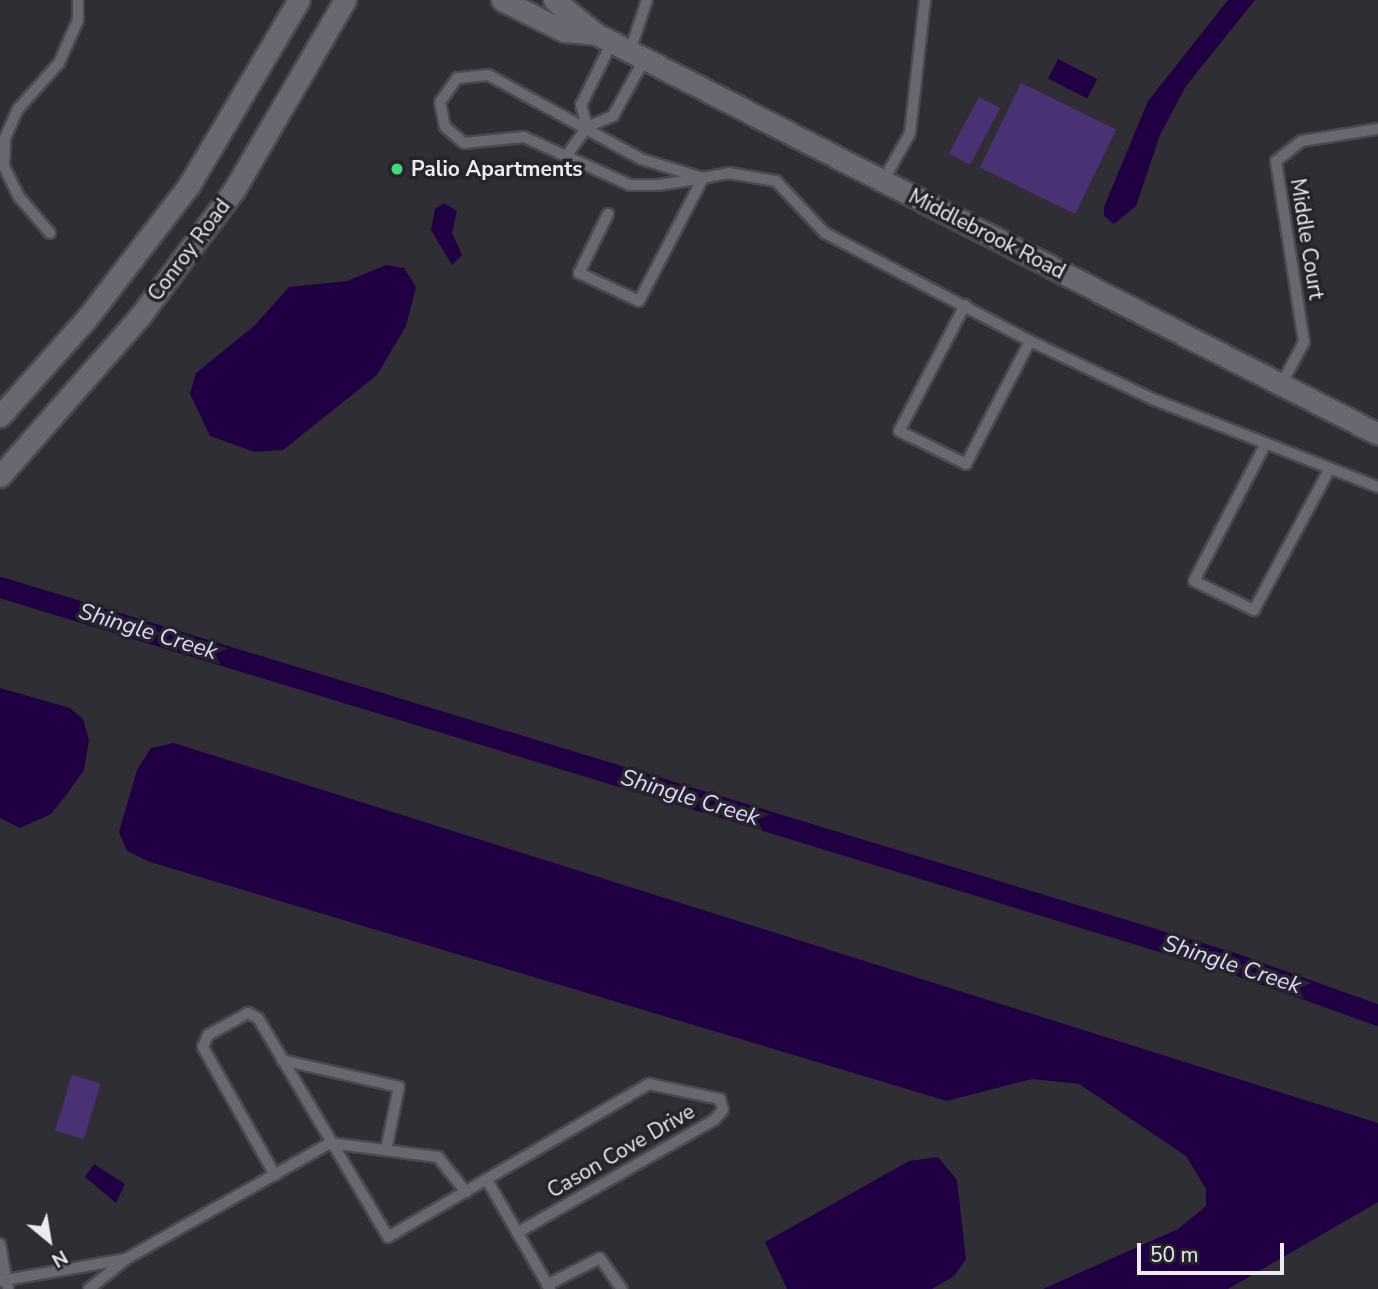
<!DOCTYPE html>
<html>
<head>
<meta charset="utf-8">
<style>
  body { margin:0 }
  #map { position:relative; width:1378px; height:1289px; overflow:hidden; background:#302e35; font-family:"Nunito Sans",sans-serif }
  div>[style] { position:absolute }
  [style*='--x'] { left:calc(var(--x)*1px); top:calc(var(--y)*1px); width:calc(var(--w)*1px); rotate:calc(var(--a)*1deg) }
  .green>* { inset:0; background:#493173; transform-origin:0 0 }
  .water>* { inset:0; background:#200043; transform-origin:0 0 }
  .canal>* { height:21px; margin:-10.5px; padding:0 10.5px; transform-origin:10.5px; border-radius:10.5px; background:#200043 }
  .roads { filter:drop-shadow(2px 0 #4b4950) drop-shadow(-2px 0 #4b4950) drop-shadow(0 2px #4b4950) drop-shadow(0 -2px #4b4950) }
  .lane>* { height:10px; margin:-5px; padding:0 5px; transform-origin:5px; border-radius:5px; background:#696770 }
  .street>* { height:21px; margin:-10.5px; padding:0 10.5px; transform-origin:10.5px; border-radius:10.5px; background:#696770 }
  .secondary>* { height:21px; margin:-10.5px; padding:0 10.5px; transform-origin:10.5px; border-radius:10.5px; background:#696770 }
  .dots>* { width:19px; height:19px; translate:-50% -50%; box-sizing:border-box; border:4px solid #26242b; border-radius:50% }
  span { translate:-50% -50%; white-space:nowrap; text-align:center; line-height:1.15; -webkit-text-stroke:7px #26242b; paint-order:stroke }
  .poi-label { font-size:21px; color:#ecebf0; font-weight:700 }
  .left { translate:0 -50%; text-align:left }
  .street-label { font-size:21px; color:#ecebf0 }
  .water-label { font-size:23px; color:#e0d4fe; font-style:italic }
  .north { position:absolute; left:14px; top:1205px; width:70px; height:70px; -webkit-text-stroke:5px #26242b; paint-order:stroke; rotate:150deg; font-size:19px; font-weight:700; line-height:28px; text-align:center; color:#ecebf0 }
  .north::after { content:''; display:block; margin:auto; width:24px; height:32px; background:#ecebf0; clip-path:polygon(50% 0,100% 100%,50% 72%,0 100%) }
  .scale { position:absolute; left:1137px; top:1243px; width:147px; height:32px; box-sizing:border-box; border:4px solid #ecebf0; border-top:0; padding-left:9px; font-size:21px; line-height:24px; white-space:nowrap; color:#ecebf0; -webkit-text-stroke:5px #26242b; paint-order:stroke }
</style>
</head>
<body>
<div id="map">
  <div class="green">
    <i style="left:1021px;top:83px;width:106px;height:94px;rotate:26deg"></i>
    <i style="left:979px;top:97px;width:24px;height:64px;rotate:28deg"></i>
    <i style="left:72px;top:1075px;width:30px;height:58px;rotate:17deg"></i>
  </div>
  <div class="water">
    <i style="clip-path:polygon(1228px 0,1255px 0,1186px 86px,1160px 135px,1136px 206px,1114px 224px,1104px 216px,1104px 207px,1148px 101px)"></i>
    <i style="left:1058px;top:59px;width:44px;height:22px;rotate:27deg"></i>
    <i style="clip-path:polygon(444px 203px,457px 211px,452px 233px,462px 255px,452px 265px,431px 230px,435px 209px)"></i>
    <i style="clip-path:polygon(386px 265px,404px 268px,416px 287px,406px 326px,377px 375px,283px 450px,255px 452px,210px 436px,190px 394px,196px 373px,254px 326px,289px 287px,347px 281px)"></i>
    <i style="clip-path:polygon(0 688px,70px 708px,83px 719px,89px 740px,84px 770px,67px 794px,51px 814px,20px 828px,0 818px)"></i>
    <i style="clip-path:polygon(174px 743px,1378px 1123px,1378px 1202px,1228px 1289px,1043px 1289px,1178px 1229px,1206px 1206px,1206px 1189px,1186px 1156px,1079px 1084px,1032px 1079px,947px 1101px,150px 862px,127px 851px,119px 832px,137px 770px,151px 748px)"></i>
    <i style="clip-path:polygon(938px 1157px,957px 1180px,966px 1259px,954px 1276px,932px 1289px,787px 1289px,765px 1242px,909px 1161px)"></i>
    <i style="clip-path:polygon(94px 1164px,125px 1184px,116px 1203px,85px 1177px)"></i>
  </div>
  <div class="canal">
    <i style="--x:0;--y:587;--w:1286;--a:16.96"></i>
    <i style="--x:1230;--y:962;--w:157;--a:19.7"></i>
  </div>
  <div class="roads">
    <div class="lane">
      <i style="--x:630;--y:51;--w:54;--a:-71.6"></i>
      <i style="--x:587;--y:127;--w:23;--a:-105"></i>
      <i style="--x:581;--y:105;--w:70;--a:-63.8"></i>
      <i style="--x:569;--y:152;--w:31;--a:-54"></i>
      <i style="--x:587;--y:127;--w:28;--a:-23"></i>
      <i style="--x:613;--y:116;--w:66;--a:-61.1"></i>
      <i style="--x:703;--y:178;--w:65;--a:-163"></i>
      <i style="--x:641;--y:159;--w:175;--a:-151.2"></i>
      <i style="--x:488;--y:75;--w:31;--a:174"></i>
      <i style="--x:457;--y:78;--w:29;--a:125"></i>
      <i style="--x:440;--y:102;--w:25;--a:79"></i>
      <i style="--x:445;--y:127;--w:25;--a:40"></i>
      <i style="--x:464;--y:143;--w:60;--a:-5.7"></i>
      <i style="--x:524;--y:137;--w:116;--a:24.4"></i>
      <i style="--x:630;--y:185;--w:28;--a:0"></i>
      <i style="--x:658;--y:185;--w:46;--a:-8.8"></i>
      <i style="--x:703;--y:178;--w:26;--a:-11"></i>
      <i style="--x:729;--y:173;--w:48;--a:9.7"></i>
      <i style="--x:776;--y:181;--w:71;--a:46.7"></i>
      <i style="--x:825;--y:233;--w:232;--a:27.8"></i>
      <i style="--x:1030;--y:341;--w:138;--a:25.3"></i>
      <i style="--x:1155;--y:400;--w:239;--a:21.3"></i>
      <i style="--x:883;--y:181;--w:55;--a:-60.6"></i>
      <i style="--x:910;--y:133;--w:134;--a:-83.6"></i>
      <i style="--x:608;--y:214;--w:66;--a:116.2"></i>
      <i style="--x:579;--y:273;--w:66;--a:25"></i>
      <i style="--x:639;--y:301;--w:139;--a:-62.5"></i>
      <i style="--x:50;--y:233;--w:48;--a:-130.7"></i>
      <i style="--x:19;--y:197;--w:34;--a:-116"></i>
      <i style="--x:4;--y:166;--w:28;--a:-88"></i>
      <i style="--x:5;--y:138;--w:32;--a:-66"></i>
      <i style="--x:18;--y:109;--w:62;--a:-48.3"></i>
      <i style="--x:59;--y:63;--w:47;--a:-66.2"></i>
      <i style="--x:78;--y:20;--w:20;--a:-90"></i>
      <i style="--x:965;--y:305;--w:142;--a:117.6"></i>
      <i style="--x:899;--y:431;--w:75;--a:26.2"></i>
      <i style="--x:966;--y:464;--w:139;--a:-62.5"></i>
      <i style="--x:1281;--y:385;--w:49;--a:-61.9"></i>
      <i style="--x:1304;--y:342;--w:183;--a:-98.8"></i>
      <i style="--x:1276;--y:161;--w:33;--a:-38"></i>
      <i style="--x:1302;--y:141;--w:77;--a:-9"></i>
      <i style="--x:1265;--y:445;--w:153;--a:117.6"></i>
      <i style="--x:1194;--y:581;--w:67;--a:25.8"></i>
      <i style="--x:1254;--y:610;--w:159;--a:-61.8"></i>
      <i style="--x:282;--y:1060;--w:120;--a:13"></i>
      <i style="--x:399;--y:1087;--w:64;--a:101.7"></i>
      <i style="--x:275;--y:1175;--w:147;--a:-119.4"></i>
      <i style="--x:203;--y:1047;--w:13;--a:-67"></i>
      <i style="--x:208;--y:1035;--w:46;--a:-28.8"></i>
      <i style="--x:248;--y:1013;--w:11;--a:27"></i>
      <i style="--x:258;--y:1018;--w:255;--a:59.3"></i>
      <i style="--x:388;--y:1237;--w:303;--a:-30.4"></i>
      <i style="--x:649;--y:1084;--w:73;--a:11.9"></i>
      <i style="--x:720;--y:1099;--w:11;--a:75"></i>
      <i style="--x:723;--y:1110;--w:13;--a:132"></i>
      <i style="--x:714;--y:1120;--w:227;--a:150.2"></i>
      <i style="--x:487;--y:1180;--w:126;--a:60"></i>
      <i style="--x:0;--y:1244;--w:46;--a:79.9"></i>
      <i style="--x:0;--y:1281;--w:128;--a:-9.9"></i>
      <i style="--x:547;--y:1285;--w:59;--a:-27"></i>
      <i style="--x:600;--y:1258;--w:38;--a:55"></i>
      <i style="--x:89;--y:1289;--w:48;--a:-39"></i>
      <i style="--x:126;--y:1259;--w:235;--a:-29.6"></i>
      <i style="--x:330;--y:1143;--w:109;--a:7.4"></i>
      <i style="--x:438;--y:1157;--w:45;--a:51.3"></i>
    </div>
    <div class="street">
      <i style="--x:502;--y:0;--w:69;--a:26.6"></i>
      <i style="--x:564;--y:31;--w:32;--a:5"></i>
      <i style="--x:554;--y:0;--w:54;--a:39"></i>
      <i style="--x:596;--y:34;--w:878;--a:27.09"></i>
    </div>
    <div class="secondary">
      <i style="--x:0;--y:416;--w:131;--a:-48.4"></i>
      <i style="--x:87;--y:318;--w:168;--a:-52.5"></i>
      <i style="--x:189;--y:185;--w:215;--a:-59.3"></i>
      <i style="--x:0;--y:476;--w:213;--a:-48.8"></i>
      <i style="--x:140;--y:316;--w:157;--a:-53.3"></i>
      <i style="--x:234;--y:190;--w:220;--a:-59.7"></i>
    </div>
  </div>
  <div class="dots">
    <i style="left:397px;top:169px;background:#41d77c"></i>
  </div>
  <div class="poi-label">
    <span class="left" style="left:411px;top:169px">Palio Apartments</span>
  </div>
  <div class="street-label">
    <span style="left:987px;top:234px;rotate:27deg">Middlebrook Road</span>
    <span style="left:1307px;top:239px;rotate:81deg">Middle Court</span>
    <span style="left:189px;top:250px;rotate:-53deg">Conroy Road</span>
    <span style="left:621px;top:1151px;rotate:-30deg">Cason Cove Drive</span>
  </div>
  <div class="water-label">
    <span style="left:148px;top:632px;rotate:17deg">Shingle Creek</span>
    <span style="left:690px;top:798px;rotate:17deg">Shingle Creek</span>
    <span style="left:1232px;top:965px;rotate:18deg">Shingle Creek</span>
  </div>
  <div class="north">N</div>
  <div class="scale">50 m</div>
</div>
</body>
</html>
